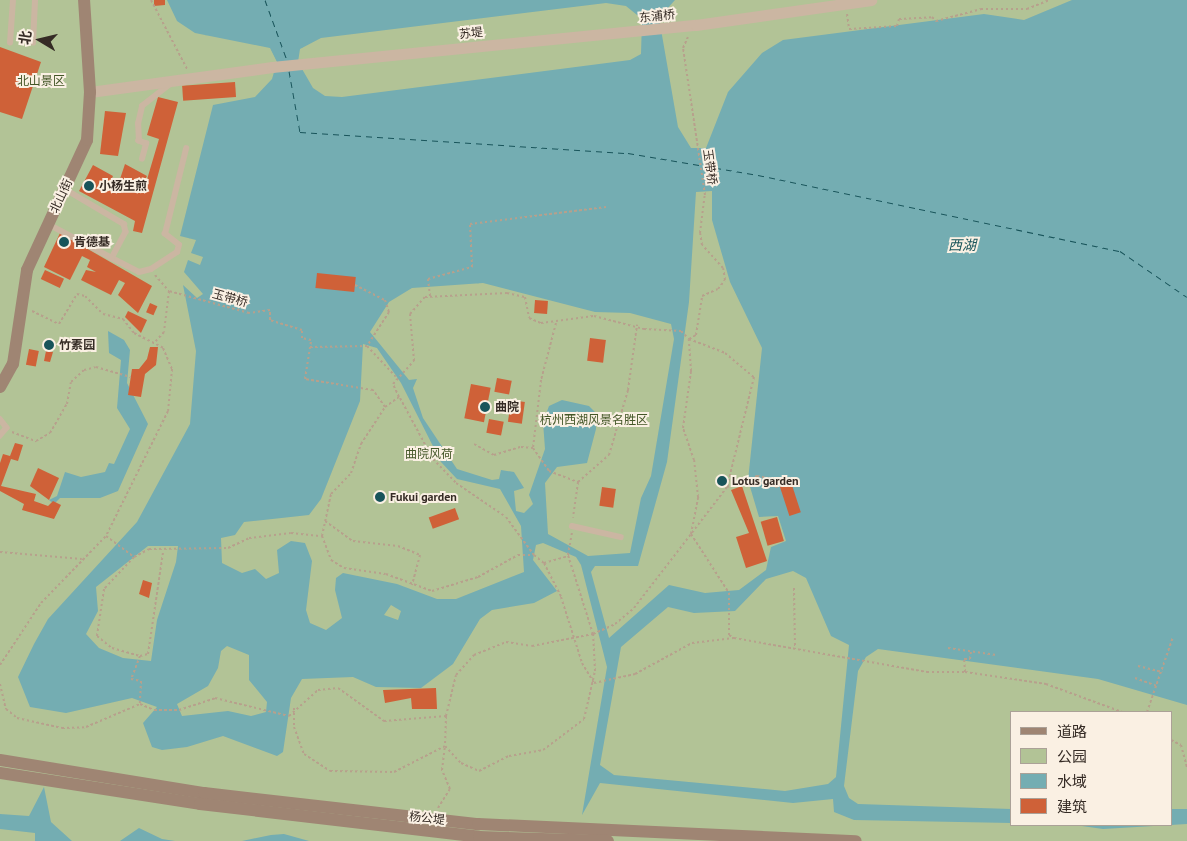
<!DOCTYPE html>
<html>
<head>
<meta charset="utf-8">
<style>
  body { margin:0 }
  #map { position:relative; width:1187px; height:841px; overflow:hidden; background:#f3e6d7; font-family:"PT Sans","Noto Sans SC",sans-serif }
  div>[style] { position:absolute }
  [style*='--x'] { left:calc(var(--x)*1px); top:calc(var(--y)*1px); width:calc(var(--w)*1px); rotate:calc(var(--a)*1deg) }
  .green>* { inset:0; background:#b2c396 }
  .water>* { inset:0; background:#74adb2 }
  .ferry>* { height:1px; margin-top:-0.5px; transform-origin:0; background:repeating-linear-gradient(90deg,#18545a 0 6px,transparent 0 11px) }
  .building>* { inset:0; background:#cf6138; transform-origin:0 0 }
  .path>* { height:2px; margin-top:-1px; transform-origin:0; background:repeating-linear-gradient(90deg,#b7a08c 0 2.5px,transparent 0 5px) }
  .lane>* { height:5.5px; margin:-2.75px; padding:0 2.75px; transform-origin:2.75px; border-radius:2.75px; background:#cbb6a2 }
  .street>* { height:11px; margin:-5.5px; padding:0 5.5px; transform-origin:5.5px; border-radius:5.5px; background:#cbb6a2 }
  .secondary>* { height:12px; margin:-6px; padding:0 6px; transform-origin:6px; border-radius:6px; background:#9f8573 }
  .dots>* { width:14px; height:14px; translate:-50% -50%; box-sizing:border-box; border:2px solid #faf0e3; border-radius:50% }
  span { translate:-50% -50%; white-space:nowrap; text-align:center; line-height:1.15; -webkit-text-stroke:4px #faf0e3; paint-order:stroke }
  .street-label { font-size:12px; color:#352b25 }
  .park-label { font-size:12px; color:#435627 }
  .poi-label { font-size:12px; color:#352b25; font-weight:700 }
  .left { translate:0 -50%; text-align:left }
  .water-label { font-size:14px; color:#18545a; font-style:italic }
  .legend { position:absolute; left:1010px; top:711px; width:162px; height:115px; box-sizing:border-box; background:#faf0e3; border:1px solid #aba197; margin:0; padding:6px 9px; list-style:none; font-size:15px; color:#352b25 }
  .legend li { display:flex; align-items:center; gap:10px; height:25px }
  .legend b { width:25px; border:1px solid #aba197 }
  .north { position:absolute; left:15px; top:15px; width:50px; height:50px; -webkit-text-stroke:4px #faf0e3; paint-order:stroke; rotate:279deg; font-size:14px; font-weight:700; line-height:20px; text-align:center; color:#352b25 }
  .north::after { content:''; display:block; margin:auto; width:18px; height:22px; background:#352b25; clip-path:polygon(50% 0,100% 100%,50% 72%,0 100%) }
</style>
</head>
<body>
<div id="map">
  <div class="green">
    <i style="clip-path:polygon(evenodd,0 0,1187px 0,1187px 841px,0 841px,0 0,1011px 712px,1171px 712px,1171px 825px,1011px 825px,1011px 712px)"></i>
  </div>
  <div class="water">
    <i style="clip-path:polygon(evenodd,167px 0,675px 0,659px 18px,678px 127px,691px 148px,706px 148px,728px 92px,762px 53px,783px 40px,984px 14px,1024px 20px,1072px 0,1187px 0,1187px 705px,1098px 679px,878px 649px,866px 657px,858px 671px,844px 786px,849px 798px,858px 804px,1011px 809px,1011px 823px,854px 820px,834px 812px,833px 799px,793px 803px,600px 783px,582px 815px,607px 667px,581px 565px,576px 557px,543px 543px,536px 545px,533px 560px,557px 591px,534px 603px,492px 610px,480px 619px,453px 664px,421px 688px,376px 687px,353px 677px,302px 679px,291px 698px,283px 752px,277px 756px,223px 736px,187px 747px,162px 750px,152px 747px,143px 723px,157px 707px,132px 698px,66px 713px,30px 707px,18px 677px,34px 644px,48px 619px,137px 522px,190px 424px,196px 351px,183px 285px,197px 298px,203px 294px,184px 272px,188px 260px,200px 265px,203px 257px,191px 253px,196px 240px,180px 236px,213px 105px,255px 97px,272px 79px,277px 62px,270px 48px,195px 33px,177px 21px,167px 0,606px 3px,626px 6px,642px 19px,641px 54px,630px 60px,342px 97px,325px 96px,313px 88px,298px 62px,300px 49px,321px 38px,606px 3px,167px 0,712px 191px,712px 220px,730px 282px,762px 348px,748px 480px,759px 517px,778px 516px,786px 541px,771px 547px,766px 570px,739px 590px,705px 593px,669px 585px,609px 638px,591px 572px,595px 566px,638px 566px,667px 462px,689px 302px,696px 192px,712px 191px,167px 0,483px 283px,595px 312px,630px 313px,671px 324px,674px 339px,651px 476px,641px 498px,630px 553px,588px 556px,548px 534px,545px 483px,557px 467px,587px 463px,596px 429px,596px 413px,589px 406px,562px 400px,549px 406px,543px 422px,545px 449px,529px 495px,533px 504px,524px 513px,516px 511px,514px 491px,524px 488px,514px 472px,501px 470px,499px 479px,492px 480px,457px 469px,423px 418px,413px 388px,417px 379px,409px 380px,370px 332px,389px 302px,412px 288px,483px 283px,167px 0,363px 344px,377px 348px,401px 383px,441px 462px,457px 479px,500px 489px,521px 526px,524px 572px,456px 599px,437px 599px,397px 584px,343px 573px,336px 578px,335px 590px,342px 618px,326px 630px,310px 623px,306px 610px,312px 561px,305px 543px,291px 541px,277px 550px,279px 573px,266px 579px,255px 569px,242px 573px,222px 563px,221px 538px,235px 535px,244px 522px,309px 515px,321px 499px,360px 401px,363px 344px,167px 0,148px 546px,178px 546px,176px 562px,157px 620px,151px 661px,123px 658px,99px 648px,86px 634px,98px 611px,96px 587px,148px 546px,167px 0,793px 571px,806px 578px,831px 636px,849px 645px,836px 777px,828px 784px,785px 791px,614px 775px,600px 765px,621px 647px,668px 607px,694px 613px,735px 611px,766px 579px,793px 571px,167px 0,391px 605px,401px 611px,398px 620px,384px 615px,391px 605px,167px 0,227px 646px,249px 655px,249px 680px,267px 702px,266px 712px,251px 716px,228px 711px,182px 716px,177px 704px,208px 686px,218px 668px,221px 651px,227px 646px)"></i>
    <i style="clip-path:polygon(108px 331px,124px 340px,130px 350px,127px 383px,148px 424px,118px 491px,100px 498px,60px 498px,54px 504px,49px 500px,57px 496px,65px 472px,81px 477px,105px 472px,109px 463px,114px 464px,130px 429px,117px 408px,121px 360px,109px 353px)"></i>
    <i style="clip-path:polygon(44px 787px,51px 822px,72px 841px,35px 841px,35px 833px,0 829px,0 814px,29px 816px)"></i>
    <i style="clip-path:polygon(1171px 809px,1187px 809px,1187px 824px,1103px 829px,1075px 825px,1171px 825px)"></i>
    <i style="clip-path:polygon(139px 828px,162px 839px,175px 841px,120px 841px)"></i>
    <i style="clip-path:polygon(284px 834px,309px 841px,242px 841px,271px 835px)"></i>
  </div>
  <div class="ferry">
    <i style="--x:265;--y:0;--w:64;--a:69.9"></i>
    <i style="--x:289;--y:71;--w:62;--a:79.8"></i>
    <i style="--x:300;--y:132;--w:329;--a:3.7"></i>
    <i style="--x:628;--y:153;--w:132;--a:9.6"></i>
    <i style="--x:758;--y:175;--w:370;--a:11.9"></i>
    <i style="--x:1120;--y:251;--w:81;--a:34.5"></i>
  </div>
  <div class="building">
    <i style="clip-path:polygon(154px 0,165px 0,165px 5px,154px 6px)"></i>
    <i style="clip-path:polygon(0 47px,41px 62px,22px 119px,0 112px)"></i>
    <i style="left:235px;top:82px;width:15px;height:53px;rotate:86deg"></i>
    <i style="clip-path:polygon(158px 97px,178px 102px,142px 233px,133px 231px,135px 221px,79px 191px,93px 165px,113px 176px,108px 187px,116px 191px,125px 164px,147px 176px,139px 190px,143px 193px,159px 139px,147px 135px)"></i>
    <i style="clip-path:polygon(105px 111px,126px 113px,118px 156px,100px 154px)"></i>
    <i style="clip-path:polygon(60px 233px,152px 286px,138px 313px,118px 295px,125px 283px,119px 280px,111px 295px,81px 280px,86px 270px,96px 272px,87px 267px,90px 260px,82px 256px,70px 280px,44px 267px)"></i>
    <i style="left:45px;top:270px;width:21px;height:10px;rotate:25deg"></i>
    <i style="left:317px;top:273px;width:39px;height:15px;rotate:6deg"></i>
    <i style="left:535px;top:300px;width:13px;height:13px;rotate:4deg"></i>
    <i style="left:150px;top:303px;width:8px;height:10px;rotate:23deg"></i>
    <i style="clip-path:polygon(128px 311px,147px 320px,141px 333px,125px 317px)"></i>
    <i style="left:590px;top:338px;width:16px;height:23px;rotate:7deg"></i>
    <i style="clip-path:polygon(150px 347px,158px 347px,156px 365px,145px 374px,141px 397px,128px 395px,132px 369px,139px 369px,147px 359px)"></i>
    <i style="left:29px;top:349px;width:10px;height:16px;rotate:11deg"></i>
    <i style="clip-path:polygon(46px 351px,53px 352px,50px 362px,44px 361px)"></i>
    <i style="left:497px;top:378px;width:15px;height:14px;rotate:11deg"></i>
    <i style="left:471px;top:384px;width:20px;height:35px;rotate:11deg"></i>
    <i style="left:511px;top:400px;width:14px;height:22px;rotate:8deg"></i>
    <i style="left:489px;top:419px;width:15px;height:14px;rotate:11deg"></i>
    <i style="clip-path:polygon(15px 443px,23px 445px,18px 461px,11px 459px,1px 486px,36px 494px,34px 501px,48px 506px,53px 501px,61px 505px,54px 519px,22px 510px,24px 504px,0 491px,0 463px,3px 454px,10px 456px)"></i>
    <i style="clip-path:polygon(38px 468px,59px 478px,49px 500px,30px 486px)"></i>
    <i style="left:790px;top:479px;width:35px;height:12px;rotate:72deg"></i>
    <i style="clip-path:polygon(742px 486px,767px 561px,746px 568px,736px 537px,749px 533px,731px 490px)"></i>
    <i style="left:602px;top:487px;width:14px;height:19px;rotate:8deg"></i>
    <i style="left:455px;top:508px;width:12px;height:28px;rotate:70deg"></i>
    <i style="left:777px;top:517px;width:25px;height:17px;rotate:74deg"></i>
    <i style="clip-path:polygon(143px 580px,152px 583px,149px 598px,139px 594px)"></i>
    <i style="clip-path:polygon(436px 688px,437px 709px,412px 709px,411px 698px,385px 703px,383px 690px)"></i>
  </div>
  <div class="path">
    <i style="--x:151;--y:0;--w:78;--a:62.4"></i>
    <i style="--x:847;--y:14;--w:15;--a:82"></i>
    <i style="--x:849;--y:29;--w:48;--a:-3.6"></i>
    <i style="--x:897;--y:26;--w:7;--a:-74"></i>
    <i style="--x:899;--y:19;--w:33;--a:-3"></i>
    <i style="--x:932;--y:17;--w:6;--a:45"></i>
    <i style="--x:936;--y:21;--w:47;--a:-14.9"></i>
    <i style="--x:981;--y:9;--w:46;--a:0"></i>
    <i style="--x:1027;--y:9;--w:24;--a:-22"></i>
    <i style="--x:155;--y:275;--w:21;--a:49"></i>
    <i style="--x:355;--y:285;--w:34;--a:27"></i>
    <i style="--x:385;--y:300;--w:13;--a:72"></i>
    <i style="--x:389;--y:312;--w:40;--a:122.9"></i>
    <i style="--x:430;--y:296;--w:17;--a:-97"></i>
    <i style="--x:428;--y:279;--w:46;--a:-15.3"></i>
    <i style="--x:472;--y:267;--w:43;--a:-92.7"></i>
    <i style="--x:470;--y:224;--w:137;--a:-7.1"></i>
    <i style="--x:32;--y:311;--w:30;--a:26"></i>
    <i style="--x:59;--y:324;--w:35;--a:-59"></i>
    <i style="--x:77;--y:294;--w:8;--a:14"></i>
    <i style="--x:85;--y:296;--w:25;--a:45"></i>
    <i style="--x:103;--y:314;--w:21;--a:14"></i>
    <i style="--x:123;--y:319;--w:18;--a:52"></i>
    <i style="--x:134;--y:333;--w:33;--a:27"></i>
    <i style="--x:163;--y:348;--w:23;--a:67"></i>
    <i style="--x:172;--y:369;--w:42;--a:95.4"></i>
    <i style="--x:168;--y:411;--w:140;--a:116.4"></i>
    <i style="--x:556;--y:323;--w:59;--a:104.7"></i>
    <i style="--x:541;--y:380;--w:68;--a:96.7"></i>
    <i style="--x:533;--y:448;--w:28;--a:55"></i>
    <i style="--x:549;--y:471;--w:31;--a:21"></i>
    <i style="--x:578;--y:482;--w:36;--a:98"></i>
    <i style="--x:689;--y:339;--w:39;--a:21"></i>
    <i style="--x:725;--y:353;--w:38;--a:40"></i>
    <i style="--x:754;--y:377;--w:113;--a:103.8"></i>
    <i style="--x:727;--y:487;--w:59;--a:127.5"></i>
    <i style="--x:691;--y:534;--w:38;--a:-79"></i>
    <i style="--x:698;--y:497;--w:37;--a:-96"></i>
    <i style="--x:694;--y:460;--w:34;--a:-109"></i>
    <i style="--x:683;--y:428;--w:58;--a:-82"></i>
    <i style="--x:691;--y:371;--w:32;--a:-94"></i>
    <i style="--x:310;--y:347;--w:57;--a:-1"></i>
    <i style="--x:367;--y:346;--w:42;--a:46.9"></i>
    <i style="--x:400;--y:398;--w:69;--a:61.6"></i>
    <i style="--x:433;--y:459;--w:33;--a:46"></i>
    <i style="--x:456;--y:483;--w:60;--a:34.2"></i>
    <i style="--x:506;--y:517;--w:47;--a:53.6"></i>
    <i style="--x:385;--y:407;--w:17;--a:-36"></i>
    <i style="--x:399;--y:397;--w:14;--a:-115"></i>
    <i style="--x:393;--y:384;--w:31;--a:-48"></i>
    <i style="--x:414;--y:361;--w:47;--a:-94.9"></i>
    <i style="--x:410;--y:314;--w:23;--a:-49"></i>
    <i style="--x:425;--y:297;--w:82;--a:-2.8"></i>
    <i style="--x:507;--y:293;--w:18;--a:13"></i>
    <i style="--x:525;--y:297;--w:21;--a:79"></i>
    <i style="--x:529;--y:318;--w:13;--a:23"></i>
    <i style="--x:541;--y:323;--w:53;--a:-7.5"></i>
    <i style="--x:594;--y:316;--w:52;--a:14.6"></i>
    <i style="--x:644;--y:329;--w:37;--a:3"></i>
    <i style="--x:681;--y:331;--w:11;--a:45"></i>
    <i style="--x:689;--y:339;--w:8;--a:-30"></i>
    <i style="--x:696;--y:335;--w:39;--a:-81"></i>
    <i style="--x:702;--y:296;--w:17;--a:-24"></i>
    <i style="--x:718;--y:289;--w:11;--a:-52"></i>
    <i style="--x:725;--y:280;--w:12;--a:-99"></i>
    <i style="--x:723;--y:268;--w:31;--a:-132"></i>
    <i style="--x:702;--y:245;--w:12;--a:-99"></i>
    <i style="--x:700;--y:233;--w:38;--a:-83"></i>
    <i style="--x:705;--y:195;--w:149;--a:-98.5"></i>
    <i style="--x:683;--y:48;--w:12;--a:-66"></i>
    <i style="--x:12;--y:432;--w:26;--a:21"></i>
    <i style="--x:36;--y:441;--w:16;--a:-30"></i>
    <i style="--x:50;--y:433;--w:34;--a:-60"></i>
    <i style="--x:67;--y:404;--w:22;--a:-80"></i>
    <i style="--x:71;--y:382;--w:18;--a:-43"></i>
    <i style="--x:84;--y:370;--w:12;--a:-14"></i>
    <i style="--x:96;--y:367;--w:36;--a:16"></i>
    <i style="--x:474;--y:444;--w:23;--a:29"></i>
    <i style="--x:494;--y:455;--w:28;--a:-17"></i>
    <i style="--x:521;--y:447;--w:12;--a:5"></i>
    <i style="--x:578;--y:482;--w:41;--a:-41.1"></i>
    <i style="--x:609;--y:455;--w:68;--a:-73.7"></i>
    <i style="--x:628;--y:390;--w:66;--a:-82.1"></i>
    <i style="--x:727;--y:487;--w:32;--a:-20"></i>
    <i style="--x:757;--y:476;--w:15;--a:11"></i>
    <i style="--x:772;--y:479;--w:9;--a:69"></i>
    <i style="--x:775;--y:487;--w:5;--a:-11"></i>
    <i style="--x:325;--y:521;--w:34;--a:36"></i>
    <i style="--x:353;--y:541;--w:45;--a:6.3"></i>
    <i style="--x:398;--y:546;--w:24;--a:22"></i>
    <i style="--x:420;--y:555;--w:31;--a:105"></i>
    <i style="--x:322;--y:536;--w:26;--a:69"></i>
    <i style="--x:331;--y:560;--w:15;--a:32"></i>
    <i style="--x:344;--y:568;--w:42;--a:8.1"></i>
    <i style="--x:386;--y:574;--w:49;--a:20.3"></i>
    <i style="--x:432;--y:591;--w:48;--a:-16.9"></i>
    <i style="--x:478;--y:577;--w:46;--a:-28.8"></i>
    <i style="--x:518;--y:555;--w:16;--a:0"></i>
    <i style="--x:534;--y:555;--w:13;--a:39"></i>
    <i style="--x:544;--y:563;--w:38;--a:63"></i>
    <i style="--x:561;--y:597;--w:69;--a:72.3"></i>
    <i style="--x:582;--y:663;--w:23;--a:59"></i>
    <i style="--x:594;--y:683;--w:42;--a:-12.4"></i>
    <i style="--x:635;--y:674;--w:65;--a:-28.5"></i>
    <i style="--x:692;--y:643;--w:42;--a:-6.8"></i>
    <i style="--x:0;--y:552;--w:82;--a:4.9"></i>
    <i style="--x:134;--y:557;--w:44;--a:133.2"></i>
    <i style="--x:104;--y:589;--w:48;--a:98.5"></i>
    <i style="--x:97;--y:636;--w:19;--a:39"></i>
    <i style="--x:112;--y:648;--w:29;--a:16"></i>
    <i style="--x:140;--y:656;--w:8;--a:-14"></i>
    <i style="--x:148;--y:654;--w:103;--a:-81.6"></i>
    <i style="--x:544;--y:563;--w:25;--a:-16"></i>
    <i style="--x:794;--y:588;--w:58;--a:89"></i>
    <i style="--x:948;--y:648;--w:49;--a:8.3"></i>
    <i style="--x:140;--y:656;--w:25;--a:111"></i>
    <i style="--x:131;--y:679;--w:10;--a:11"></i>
    <i style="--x:141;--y:681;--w:22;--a:93"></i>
    <i style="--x:0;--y:665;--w:74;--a:-56.5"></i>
    <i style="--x:41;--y:603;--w:93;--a:-45.9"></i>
    <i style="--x:106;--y:536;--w:35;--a:37"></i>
    <i style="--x:134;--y:557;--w:17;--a:-28"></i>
    <i style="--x:149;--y:549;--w:79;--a:-0.7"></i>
    <i style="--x:228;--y:548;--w:23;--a:-25"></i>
    <i style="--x:249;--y:538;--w:42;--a:-6.8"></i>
    <i style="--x:291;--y:533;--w:31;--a:6"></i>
    <i style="--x:322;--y:536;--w:43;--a:-77.9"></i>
    <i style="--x:331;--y:494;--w:29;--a:-46"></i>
    <i style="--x:351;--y:473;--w:31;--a:-71"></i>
    <i style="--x:361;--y:444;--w:44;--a:-57"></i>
    <i style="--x:385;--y:407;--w:21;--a:-125"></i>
    <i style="--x:373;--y:390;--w:69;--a:-170.8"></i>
    <i style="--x:305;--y:379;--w:39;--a:-81"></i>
    <i style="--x:311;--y:340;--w:9;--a:-167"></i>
    <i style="--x:302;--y:338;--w:8;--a:-90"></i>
    <i style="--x:302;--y:330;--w:34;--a:-163"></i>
    <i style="--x:270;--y:320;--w:10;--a:-90"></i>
    <i style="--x:270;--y:310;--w:21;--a:172"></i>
    <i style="--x:249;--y:313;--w:83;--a:-164.6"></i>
    <i style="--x:169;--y:291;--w:41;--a:97"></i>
    <i style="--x:164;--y:332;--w:15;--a:132"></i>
    <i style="--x:1138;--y:666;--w:25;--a:14"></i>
    <i style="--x:965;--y:672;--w:13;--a:-94"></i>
    <i style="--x:964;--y:659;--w:6;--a:0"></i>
    <i style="--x:970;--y:659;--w:8;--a:-83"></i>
    <i style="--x:1135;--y:678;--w:23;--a:20"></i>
    <i style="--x:0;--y:684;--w:26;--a:77"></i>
    <i style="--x:6;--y:709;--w:14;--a:39"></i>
    <i style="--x:17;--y:718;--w:46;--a:12.5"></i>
    <i style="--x:62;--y:728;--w:24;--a:-2"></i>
    <i style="--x:86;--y:727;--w:59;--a:-23.1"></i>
    <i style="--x:140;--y:704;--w:15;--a:23"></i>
    <i style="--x:154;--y:710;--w:25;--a:0"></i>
    <i style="--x:179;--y:710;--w:38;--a:-18"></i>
    <i style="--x:215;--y:698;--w:76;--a:13.7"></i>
    <i style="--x:289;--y:716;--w:39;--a:-42"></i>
    <i style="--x:318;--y:690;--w:20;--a:-6"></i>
    <i style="--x:338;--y:688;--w:57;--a:35.7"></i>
    <i style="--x:384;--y:721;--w:62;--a:-4.6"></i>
    <i style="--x:446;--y:716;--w:30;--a:92"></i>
    <i style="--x:445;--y:746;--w:23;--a:47"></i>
    <i style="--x:461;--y:763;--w:20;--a:24"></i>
    <i style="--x:479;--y:771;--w:34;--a:-27"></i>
    <i style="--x:509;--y:756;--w:35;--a:-10"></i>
    <i style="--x:543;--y:750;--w:51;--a:-37.1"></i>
    <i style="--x:584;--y:719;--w:49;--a:-77.1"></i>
    <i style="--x:595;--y:671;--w:37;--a:-93"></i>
    <i style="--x:593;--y:634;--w:24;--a:-24"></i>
    <i style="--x:615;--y:624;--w:25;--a:-40"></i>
    <i style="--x:634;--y:608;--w:93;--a:-52.4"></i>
    <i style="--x:691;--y:534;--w:70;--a:57.2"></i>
    <i style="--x:729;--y:593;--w:42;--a:90"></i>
    <i style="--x:729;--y:635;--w:6;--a:31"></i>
    <i style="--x:734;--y:638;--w:196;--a:10"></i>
    <i style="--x:927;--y:672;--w:38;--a:0"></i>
    <i style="--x:965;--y:672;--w:82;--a:8.4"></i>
    <i style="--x:1046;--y:684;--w:81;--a:20.2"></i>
    <i style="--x:294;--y:708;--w:19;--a:90"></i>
    <i style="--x:294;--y:727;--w:29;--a:70"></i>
    <i style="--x:304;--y:754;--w:31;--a:33"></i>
    <i style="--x:330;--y:771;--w:64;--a:0.9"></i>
    <i style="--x:394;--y:772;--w:57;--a:-27"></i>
    <i style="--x:1147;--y:712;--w:79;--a:-70.9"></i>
    <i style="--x:446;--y:716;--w:42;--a:-76.3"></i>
    <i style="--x:456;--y:675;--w:27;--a:-48"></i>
    <i style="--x:474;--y:655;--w:35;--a:-22"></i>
    <i style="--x:506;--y:642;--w:26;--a:9"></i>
    <i style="--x:532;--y:646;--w:62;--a:-11.1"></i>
    <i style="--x:593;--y:634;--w:83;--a:-107.6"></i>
    <i style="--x:568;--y:555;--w:23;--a:-80"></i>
    <i style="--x:1171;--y:740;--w:11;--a:27"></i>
    <i style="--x:1181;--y:745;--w:24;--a:75"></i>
    <i style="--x:438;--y:808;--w:22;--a:-58"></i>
    <i style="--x:450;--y:789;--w:21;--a:-113"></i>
    <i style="--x:442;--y:770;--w:24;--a:-83"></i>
  </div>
  <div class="lane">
    <i style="--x:10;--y:43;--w:43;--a:-86"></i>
    <i style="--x:33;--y:43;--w:43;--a:-87.3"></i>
    <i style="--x:142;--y:159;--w:16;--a:-75"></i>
    <i style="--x:146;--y:144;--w:8;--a:-157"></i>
    <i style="--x:139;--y:141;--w:17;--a:-93"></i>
    <i style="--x:138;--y:124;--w:18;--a:-77"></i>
    <i style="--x:142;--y:106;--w:39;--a:-38"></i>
    <i style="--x:65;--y:189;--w:69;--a:30.7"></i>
    <i style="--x:124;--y:224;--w:8;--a:76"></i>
    <i style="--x:126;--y:232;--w:30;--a:118"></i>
    <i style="--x:112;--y:258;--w:30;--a:27"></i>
    <i style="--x:139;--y:272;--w:12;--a:-14"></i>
    <i style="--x:151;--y:269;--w:31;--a:-33"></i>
    <i style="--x:177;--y:252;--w:7;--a:-74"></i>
    <i style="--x:179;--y:245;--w:18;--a:-142"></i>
    <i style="--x:165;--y:234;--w:88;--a:-76.1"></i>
    <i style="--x:48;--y:224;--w:72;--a:28"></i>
    <i style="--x:0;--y:419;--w:11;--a:52"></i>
    <i style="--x:7;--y:428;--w:11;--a:131"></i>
    <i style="--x:572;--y:526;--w:50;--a:12.7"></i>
  </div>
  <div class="street">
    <i style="--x:90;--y:92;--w:184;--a:-7.8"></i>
    <i style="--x:272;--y:67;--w:426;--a:-5.7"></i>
    <i style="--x:696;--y:25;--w:177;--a:-8.1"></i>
  </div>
  <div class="secondary">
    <i style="--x:0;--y:387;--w:26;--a:-61"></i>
    <i style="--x:13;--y:364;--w:95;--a:-81.5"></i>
    <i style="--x:27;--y:270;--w:143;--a:-65.2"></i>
    <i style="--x:87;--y:140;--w:48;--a:-86.4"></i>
    <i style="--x:90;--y:92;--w:92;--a:-93.7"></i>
    <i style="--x:0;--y:760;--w:207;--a:9.2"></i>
    <i style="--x:204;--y:793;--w:276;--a:6.5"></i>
    <i style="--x:478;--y:824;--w:378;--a:2.6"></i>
    <i style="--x:0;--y:773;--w:202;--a:8.8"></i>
    <i style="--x:200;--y:804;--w:281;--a:6.7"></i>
    <i style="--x:479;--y:837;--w:129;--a:1.8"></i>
  </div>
  <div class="dots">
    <i style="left:89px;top:186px;background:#18545a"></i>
    <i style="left:64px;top:242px;background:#18545a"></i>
    <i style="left:49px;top:345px;background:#18545a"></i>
    <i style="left:485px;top:407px;background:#18545a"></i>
    <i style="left:722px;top:481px;background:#18545a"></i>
    <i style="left:380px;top:497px;background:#18545a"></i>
  </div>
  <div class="street-label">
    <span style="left:657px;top:16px;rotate:-6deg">东浦桥</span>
    <span style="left:471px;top:33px;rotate:-5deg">苏堤</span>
    <span style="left:710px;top:167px;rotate:82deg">玉带桥</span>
    <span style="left:61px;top:196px;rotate:-65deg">北山街</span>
    <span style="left:230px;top:298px;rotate:15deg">玉带桥</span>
    <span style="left:427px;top:818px;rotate:6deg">杨公堤</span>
  </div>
  <div class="park-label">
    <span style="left:41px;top:81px">北山景区</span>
    <span style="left:594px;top:420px">杭州西湖风景名胜区</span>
    <span style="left:429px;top:454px">曲院风荷</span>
  </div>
  <div class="poi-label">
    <span class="left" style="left:99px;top:186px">小杨生煎</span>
    <span class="left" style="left:74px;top:242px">肯德基</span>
    <span class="left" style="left:59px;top:345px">竹素园</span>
    <span class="left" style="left:495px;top:407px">曲院</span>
    <span class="left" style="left:732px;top:481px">Lotus garden</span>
    <span class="left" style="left:390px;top:497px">Fukui garden</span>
  </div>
  <div class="water-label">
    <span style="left:962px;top:245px">西湖</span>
  </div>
  <ul class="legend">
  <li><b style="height:6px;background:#9f8573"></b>道路</li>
  <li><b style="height:14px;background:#b2c396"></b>公园</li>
  <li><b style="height:14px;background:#74adb2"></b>水域</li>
  <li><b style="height:14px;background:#cf6138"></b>建筑</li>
  </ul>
  <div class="north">北</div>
</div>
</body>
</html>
